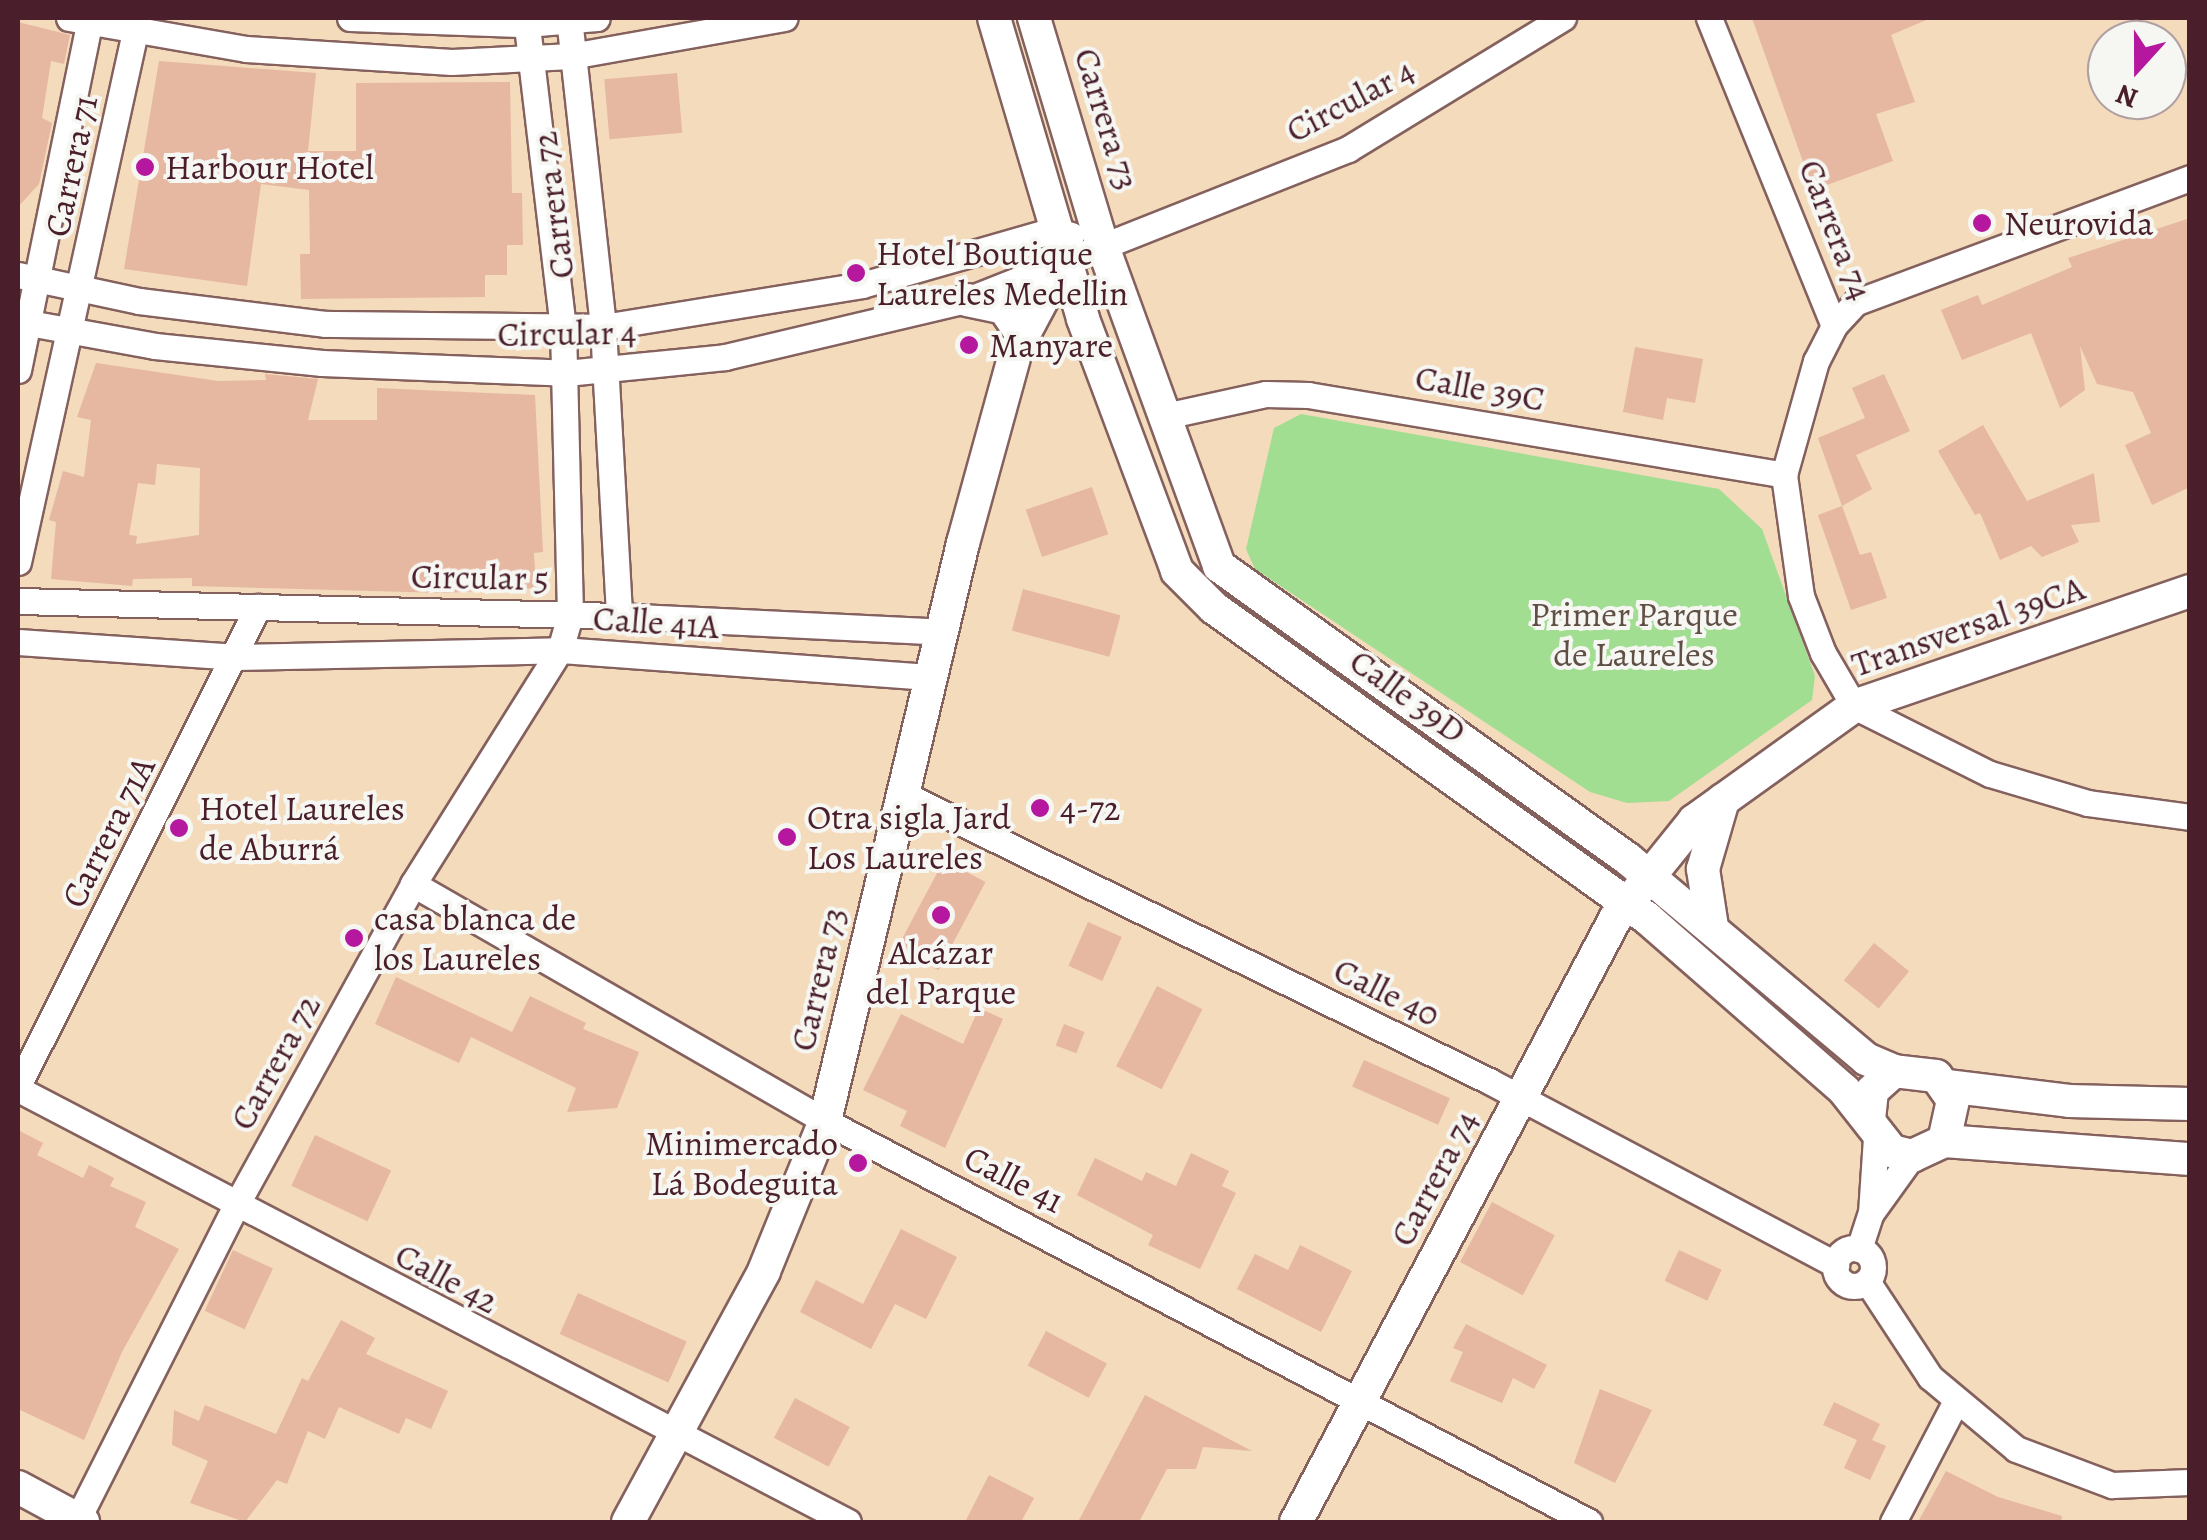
<!DOCTYPE html>
<html>
<head>
<meta charset="utf-8">
<style>
  body { margin:0 }
  #map { position:relative; width:2207px; height:1540px; overflow:hidden; background:#f3dbbc; font-family:Alegreya,serif }
  div>[style] { position:absolute }
  [style*='--x'] { left:calc(var(--x)*1px); top:calc(var(--y)*1px); width:calc(var(--w)*1px); rotate:calc(var(--a)*1deg) }
  .green>* { inset:0; background:#a1de92 }
  .building>* { inset:0; background:#e6b7a1; transform-origin:0 0 }
  .roads { filter:drop-shadow(2px 0 #85615e) drop-shadow(-2px 0 #85615e) drop-shadow(0 2px #85615e) drop-shadow(0 -2px #85615e) }
  .minor>* { height:25px; margin:-12.5px; padding:0 12.5px; transform-origin:12.5px; border-radius:12.5px; background:#fff }
  .minor>.ring { margin:-12.5px; padding:0; box-sizing:content-box; background:none; border:25px solid #fff; border-radius:50% }
  .tertiary>* { height:32px; margin:-16px; padding:0 16px; transform-origin:16px; border-radius:16px; background:#fff }
  .dots>* { width:28px; height:28px; translate:-50% -50%; box-sizing:border-box; border:5px solid #f6f6f2; border-radius:50% }
  span { translate:-50% -50%; white-space:nowrap; text-align:center; line-height:1.15; -webkit-text-stroke:8px #f6f6f2; paint-order:stroke }
  .street-label { font-size:35px; color:#4a1f2b }
  .poi-label { font-size:35px; color:#4a1f2b }
  .left { translate:0 -50%; text-align:left }
  .right { translate:-100% -50%; text-align:right }
  .park-label { font-size:35px; color:#604f45 }
  .frame { position:absolute; inset:0; border:20px solid #4a1f2b; pointer-events:none }
  .north { position:absolute; left:2087px; top:20px; width:100px; height:100px; box-sizing:border-box; background:#f6f6f2; border:2px solid #b1a0a2; border-radius:50%; rotate:201deg; font-size:28px; font-weight:700; line-height:40px; text-align:center; color:#4a1f2b }
  .north::after { content:''; display:block; margin:auto; width:35px; height:45px; background:#b5179e; clip-path:polygon(50% 0,100% 100%,50% 72%,0 100%) }
</style>
</head>
<body>
<div id="map">
  <div class="green">
    <i style="clip-path:polygon(1301px 414px,1719px 489px,1762px 529px,1815px 676px,1812px 700px,1669px 801px,1627px 803px,1590px 792px,1255px 569px,1246px 549px,1274px 428px)"></i>
  </div>
  <div class="building">
    <i style="clip-path:polygon(1752px 18px,1931px 18px,1891px 35px,1915px 102px,1876px 114px,1893px 161px,1813px 190px)"></i>
    <i style="clip-path:polygon(18px 22px,70px 35px,64px 64px,51px 61px,42px 118px,52px 123px,39px 184px,18px 207px)"></i>
    <i style="clip-path:polygon(159px 61px,316px 73px,308px 151px,356px 151px,356px 83px,510px 82px,512px 193px,522px 193px,523px 245px,507px 245px,507px 275px,485px 275px,485px 297px,301px 299px,300px 254px,310px 254px,309px 190px,261px 184px,247px 286px,124px 269px)"></i>
    <i style="left:677px;top:73px;width:60px;height:73px;rotate:85deg"></i>
    <i style="clip-path:polygon(2190px 218px,2190px 487px,2152px 505px,2125px 445px,2151px 433px,2133px 392px,2097px 384px,2080px 346px,2085px 390px,2060px 408px,2031px 333px,1962px 360px,1941px 310px,1978px 295px,1982px 305px,2072px 267px,2068px 258px)"></i>
    <i style="clip-path:polygon(1635px 347px,1703px 359px,1695px 403px,1667px 398px,1663px 420px,1623px 412px)"></i>
    <i style="clip-path:polygon(evenodd,96px 363px,218px 381px,266px 380px,265px 374px,318px 379px,308px 420px,377px 420px,377px 388px,535px 395px,543px 552px,534px 553px,536px 588px,444px 593px,192px 586px,192px 578px,133px 579px,132px 586px,51px 579px,56px 522px,49px 520px,63px 471px,84px 477px,91px 420px,77px 417px,96px 363px,157px 464px,200px 468px,199px 535px,136px 544px,137px 536px,129px 535px,138px 483px,155px 485px,157px 464px)"></i>
    <i style="clip-path:polygon(1884px 374px,1910px 431px,1856px 455px,1872px 489px,1842px 506px,1818px 438px,1865px 418px,1852px 388px)"></i>
    <i style="clip-path:polygon(1983px 425px,2027px 501px,2094px 473px,2100px 522px,2071px 525px,2079px 542px,2042px 557px,2031px 546px,2000px 560px,1980px 513px,1975px 515px,1938px 451px)"></i>
    <i style="left:1092px;top:487px;width:50px;height:70px;rotate:71deg"></i>
    <i style="clip-path:polygon(1842px 506px,1860px 555px,1871px 552px,1887px 598px,1851px 610px,1818px 515px)"></i>
    <i style="left:1023px;top:589px;width:101px;height:43px;rotate:15deg"></i>
    <i style="left:944px;top:860px;width:47px;height:100px;rotate:28deg"></i>
    <i style="left:1088px;top:922px;width:37px;height:48px;rotate:24deg"></i>
    <i style="left:1874px;top:943px;width:45px;height:48px;rotate:39deg"></i>
    <i style="clip-path:polygon(396px 977px,512px 1032px,530px 996px,586px 1023px,583px 1029px,639px 1052px,617px 1108px,567px 1112px,576px 1088px,471px 1037px,459px 1063px,375px 1024px)"></i>
    <i style="left:1157px;top:986px;width:51px;height:90px;rotate:27deg"></i>
    <i style="clip-path:polygon(979px 1008px,1003px 1019px,945px 1148px,900px 1126px,907px 1111px,863px 1090px,901px 1014px,963px 1044px)"></i>
    <i style="left:1064px;top:1024px;width:22px;height:23px;rotate:21deg"></i>
    <i style="left:1364px;top:1060px;width:94px;height:29px;rotate:24deg"></i>
    <i style="clip-path:polygon(18px 1130px,43px 1143px,37px 1155px,83px 1178px,89px 1165px,114px 1178px,110px 1186px,146px 1202px,135px 1227px,179px 1249px,122px 1352px,84px 1440px,18px 1409px)"></i>
    <i style="left:315px;top:1135px;width:84px;height:56px;rotate:25deg"></i>
    <i style="clip-path:polygon(1191px 1153px,1229px 1171px,1222px 1186px,1236px 1193px,1200px 1269px,1148px 1245px,1153px 1235px,1077px 1195px,1095px 1158px,1142px 1181px,1146px 1172px,1176px 1186px)"></i>
    <i style="left:1492px;top:1202px;width:71px;height:68px;rotate:28deg"></i>
    <i style="clip-path:polygon(901px 1229px,957px 1257px,926px 1319px,895px 1304px,871px 1349px,800px 1312px,816px 1280px,863px 1304px)"></i>
    <i style="clip-path:polygon(1300px 1245px,1352px 1271px,1321px 1332px,1237px 1289px,1255px 1254px,1288px 1270px)"></i>
    <i style="left:233px;top:1250px;width:44px;height:67px;rotate:25deg"></i>
    <i style="left:1679px;top:1250px;width:47px;height:34px;rotate:25deg"></i>
    <i style="left:578px;top:1293px;width:119px;height:45px;rotate:24deg"></i>
    <i style="clip-path:polygon(341px 1320px,375px 1338px,366px 1354px,448px 1391px,431px 1429px,406px 1418px,399px 1434px,339px 1407px,325px 1439px,308px 1431px,287px 1484px,277px 1480px,245px 1522px,190px 1503px,208px 1461px,172px 1445px,174px 1410px,199px 1421px,205px 1405px,276px 1434px,302px 1378px,308px 1381px)"></i>
    <i style="clip-path:polygon(1466px 1324px,1547px 1365px,1534px 1389px,1513px 1378px,1502px 1403px,1450px 1381px,1463px 1352px,1453px 1348px)"></i>
    <i style="left:1046px;top:1331px;width:69px;height:39px;rotate:28deg"></i>
    <i style="clip-path:polygon(1600px 1389px,1652px 1410px,1615px 1483px,1574px 1463px)"></i>
    <i style="clip-path:polygon(1145px 1395px,1252px 1451px,1203px 1447px,1196px 1469px,1167px 1469px,1139px 1522px,1078px 1522px)"></i>
    <i style="left:795px;top:1398px;width:62px;height:45px;rotate:28deg"></i>
    <i style="clip-path:polygon(1834px 1402px,1880px 1424px,1872px 1440px,1886px 1446px,1870px 1480px,1844px 1468px,1857px 1440px,1823px 1425px)"></i>
    <i style="clip-path:polygon(1946px 1471px,1998px 1497px,2062px 1516px,2061px 1522px,1918px 1522px)"></i>
    <i style="clip-path:polygon(989px 1475px,1034px 1498px,1021px 1522px,965px 1522px)"></i>
  </div>
  <div class="roads">
    <div class="minor">
      <i style="--x:69;--y:18;--w:180;--a:9.9"></i>
      <i style="--x:246;--y:49;--w:206;--a:3.6"></i>
      <i style="--x:452;--y:62;--w:119;--a:-2.9"></i>
      <i style="--x:571;--y:56;--w:217;--a:-10.1"></i>
      <i style="--x:350;--y:18;--w:176;--a:2"></i>
      <i style="--x:526;--y:24;--w:71;--a:-4.8"></i>
      <i style="--x:569;--y:18;--w:311;--a:83.7"></i>
      <i style="--x:603;--y:327;--w:289;--a:86.8"></i>
      <i style="--x:1709;--y:18;--w:332;--a:67.9"></i>
      <i style="--x:2190;--y:178;--w:356;--a:159.6"></i>
      <i style="--x:1856;--y:302;--w:33;--a:133"></i>
      <i style="--x:1834;--y:326;--w:39;--a:117"></i>
      <i style="--x:1816;--y:361;--w:118;--a:105.7"></i>
      <i style="--x:1784;--y:475;--w:122;--a:82"></i>
      <i style="--x:1801;--y:596;--w:61;--a:68.9"></i>
      <i style="--x:1823;--y:653;--w:61;--a:59.7"></i>
      <i style="--x:1854;--y:706;--w:152;--a:26.6"></i>
      <i style="--x:1990;--y:774;--w:102;--a:16.5"></i>
      <i style="--x:2088;--y:803;--w:103;--a:7.8"></i>
      <i style="--x:18;--y:275;--w:124;--a:12.1"></i>
      <i style="--x:139;--y:301;--w:187;--a:7"></i>
      <i style="--x:325;--y:324;--w:278;--a:0.6"></i>
      <i style="--x:603;--y:327;--w:262;--a:-9.2"></i>
      <i style="--x:862;--y:285;--w:200;--a:-16"></i>
      <i style="--x:1054;--y:230;--w:18;--a:16"></i>
      <i style="--x:18;--y:321;--w:139;--a:10.3"></i>
      <i style="--x:155;--y:346;--w:168;--a:5.8"></i>
      <i style="--x:322;--y:363;--w:244;--a:2.3"></i>
      <i style="--x:566;--y:373;--w:160;--a:-5.7"></i>
      <i style="--x:725;--y:357;--w:249;--a:-13.3"></i>
      <i style="--x:967;--y:300;--w:410;--a:-21.6"></i>
      <i style="--x:1348;--y:149;--w:252;--a:-31.4"></i>
      <i style="--x:18;--y:370;--w:359;--a:-78.4"></i>
      <i style="--x:1165;--y:416;--w:103;--a:-12.3"></i>
      <i style="--x:1266;--y:394;--w:42;--a:1.4"></i>
      <i style="--x:1308;--y:395;--w:483;--a:9.5"></i>
      <i style="--x:18;--y:562;--w:557;--a:-77.56"></i>
      <i style="--x:18;--y:601;--w:601;--a:1.43"></i>
      <i style="--x:619;--y:616;--w:322;--a:2.8"></i>
      <i style="--x:18;--y:642;--w:220;--a:3.9"></i>
      <i style="--x:237;--y:657;--w:323;--a:-1.2"></i>
      <i style="--x:560;--y:650;--w:371;--a:4.2"></i>
      <i style="--x:903;--y:794;--w:653;--a:26.09"></i>
      <i style="--x:1489;--y:1081;--w:393;--a:27.9"></i>
      <i style="--x:413;--y:884;--w:475;--a:29.9"></i>
      <i style="--x:825;--y:1121;--w:863;--a:27.69"></i>
      <i style="--x:18;--y:1086;--w:536;--a:-63.39"></i>
      <i style="--x:18;--y:1089;--w:936;--a:27.55"></i>
      <i style="--x:1871;--y:1213;--w:70;--a:-54.3"></i>
      <i class="ring" style="left:1835px;top:1248px;width:13px;height:13px"></i>
      <i style="--x:1859;--y:1249;--w:38;--a:-72"></i>
      <i style="--x:1871;--y:1213;--w:75;--a:-86.2"></i>
      <i style="--x:1867;--y:1281;--w:115;--a:56.7"></i>
      <i style="--x:1930;--y:1377;--w:112;--a:39.9"></i>
      <i style="--x:2016;--y:1449;--w:103;--a:20.6"></i>
      <i style="--x:2112;--y:1485;--w:78;--a:-2.2"></i>
      <i style="--x:76;--y:1522;--w:353;--a:-63.2"></i>
      <i style="--x:235;--y:1207;--w:369;--a:-61.1"></i>
      <i style="--x:413;--y:884;--w:276;--a:-57.9"></i>
      <i style="--x:560;--y:650;--w:37;--a:-74"></i>
      <i style="--x:570;--y:614;--w:286;--a:-91.4"></i>
      <i style="--x:563;--y:328;--w:312;--a:-96.8"></i>
      <i style="--x:1893;--y:1522;--w:136;--a:-62.5"></i>
    </div>
    <div class="tertiary">
      <i style="--x:994;--y:18;--w:314;--a:73.5"></i>
      <i style="--x:1083;--y:319;--w:269;--a:69.5"></i>
      <i style="--x:1177;--y:571;--w:52;--a:45"></i>
      <i style="--x:1214;--y:608;--w:533;--a:35.6"></i>
      <i style="--x:1647;--y:918;--w:262;--a:41.1"></i>
      <i style="--x:1844;--y:1090;--w:78;--a:51.8"></i>
      <i style="--x:1892;--y:1151;--w:21;--a:14"></i>
      <i style="--x:1912;--y:1156;--w:35;--a:-25"></i>
      <i style="--x:1944;--y:1141;--w:42;--a:-77.6"></i>
      <i style="--x:1953;--y:1100;--w:29;--a:-125"></i>
      <i style="--x:1936;--y:1076;--w:42;--a:-173.2"></i>
      <i style="--x:1894;--y:1071;--w:30;--a:138"></i>
      <i style="--x:1872;--y:1091;--w:29;--a:96"></i>
      <i style="--x:1034;--y:18;--w:236;--a:73.3"></i>
      <i style="--x:1102;--y:244;--w:343;--a:70"></i>
      <i style="--x:1219;--y:566;--w:503;--a:35.62"></i>
      <i style="--x:1628;--y:859;--w:311;--a:40"></i>
      <i style="--x:1866;--y:1059;--w:30;--a:23"></i>
      <i style="--x:967;--y:300;--w:38;--a:12"></i>
      <i style="--x:1004;--y:308;--w:30;--a:56"></i>
      <i style="--x:1712;--y:927;--w:59;--a:-98.8"></i>
      <i style="--x:1703;--y:869;--w:72;--a:-73.8"></i>
      <i style="--x:1947;--y:1086;--w:123;--a:7"></i>
      <i style="--x:2069;--y:1101;--w:121;--a:1.4"></i>
      <i style="--x:1944;--y:1141;--w:247;--a:4.2"></i>
      <i style="--x:18;--y:1487;--w:74;--a:28.3"></i>
      <i style="--x:628;--y:1522;--w:285;--a:-61.5"></i>
      <i style="--x:764;--y:1271;--w:162;--a:-67.9"></i>
      <i style="--x:825;--y:1121;--w:594;--a:-76.57"></i>
      <i style="--x:963;--y:543;--w:203;--a:-74.6"></i>
      <i style="--x:1017;--y:347;--w:102;--a:-61.9"></i>
      <i style="--x:1296;--y:1522;--w:682;--a:-62.12"></i>
      <i style="--x:1615;--y:919;--w:126;--a:-51.1"></i>
      <i style="--x:1694;--y:821;--w:197;--a:-35.7"></i>
      <i style="--x:1854;--y:706;--w:355;--a:-18.9"></i>
    </div>
  </div>
  <div class="dots">
    <i style="left:145px;top:167px;background:#b5179e"></i>
    <i style="left:1982px;top:223px;background:#b5179e"></i>
    <i style="left:856px;top:273px;background:#b5179e"></i>
    <i style="left:969px;top:345px;background:#b5179e"></i>
    <i style="left:1040px;top:808px;background:#b5179e"></i>
    <i style="left:179px;top:828px;background:#b5179e"></i>
    <i style="left:787px;top:837px;background:#b5179e"></i>
    <i style="left:941px;top:915px;background:#b5179e"></i>
    <i style="left:354px;top:938px;background:#b5179e"></i>
    <i style="left:858px;top:1163px;background:#b5179e"></i>
  </div>
  <div class="street-label">
    <span style="left:1350px;top:100px;rotate:-28deg">Circular 4</span>
    <span style="left:1107px;top:119px;rotate:73deg">Carrera 73</span>
    <span style="left:71px;top:166px;rotate:-78deg">Carrera 71</span>
    <span style="left:553px;top:205px;rotate:-97deg">Carrera 72</span>
    <span style="left:1836px;top:230px;rotate:69deg">Carrera 74</span>
    <span style="left:567px;top:333px;rotate:-1deg">Circular 4</span>
    <span style="left:1480px;top:388px;rotate:10deg">Calle 39C</span>
    <span style="left:480px;top:577px;rotate:1deg">Circular 5</span>
    <span style="left:656px;top:622px;rotate:4deg">Calle 41A</span>
    <span style="left:1968px;top:626px;rotate:-19deg">Transversal 39CA</span>
    <span style="left:1408px;top:696px;rotate:36deg">Calle 39D</span>
    <span style="left:108px;top:832px;rotate:-63deg">Carrera 71A</span>
    <span style="left:818px;top:979px;rotate:-77deg">Carrera 73</span>
    <span style="left:1387px;top:992px;rotate:26deg">Calle 40</span>
    <span style="left:275px;top:1062px;rotate:-61deg">Carrera 72</span>
    <span style="left:1434px;top:1178px;rotate:-62deg">Carrera 74</span>
    <span style="left:1014px;top:1179px;rotate:27deg">Calle 41</span>
    <span style="left:447px;top:1278px;rotate:28deg">Calle 42</span>
  </div>
  <div class="poi-label">
    <span class="left" style="left:165px;top:167px">Harbour Hotel</span>
    <span class="left" style="left:2004px;top:223px">Neurovida</span>
    <span class="left" style="left:876px;top:273px">Hotel Boutique<br>Laureles Medellin</span>
    <span class="left" style="left:989px;top:345px">Manyare</span>
    <span class="left" style="left:199px;top:828px">Hotel Laureles<br>de Aburrá</span>
    <span class="left" style="left:1060px;top:808px">4-72</span>
    <span class="left" style="left:807px;top:837px">Otra sigla Jard<br>Los Laureles</span>
    <span class="left" style="left:374px;top:938px">casa blanca de<br>los Laureles</span>
    <span style="left:941px;top:972px">Alcázar<br>del Parque</span>
    <span class="right" style="left:838px;top:1163px">Minimercado<br>Lá Bodeguita</span>
  </div>
  <div class="park-label">
    <span style="left:1634px;top:634px">Primer Parque<br>de Laureles</span>
  </div>
  <div class="frame"></div>
  <div class="north">N</div>
</div>
</body>
</html>
